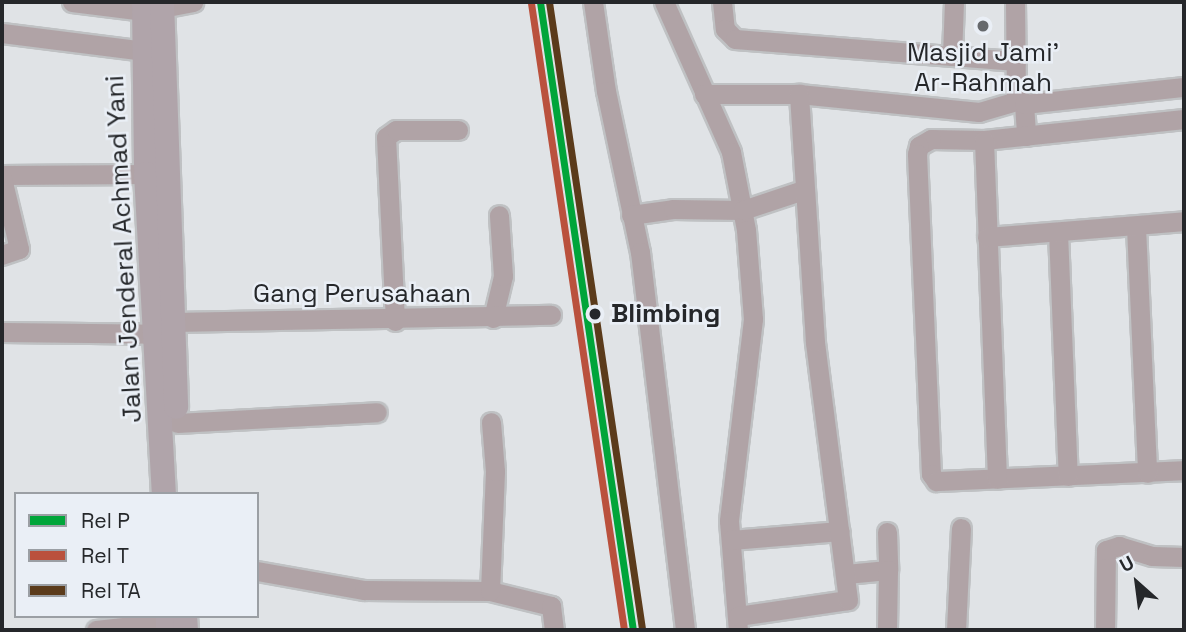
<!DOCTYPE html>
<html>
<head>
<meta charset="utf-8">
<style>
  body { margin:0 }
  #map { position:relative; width:1186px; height:632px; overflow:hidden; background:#e0e3e6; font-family:"Space Grotesk",sans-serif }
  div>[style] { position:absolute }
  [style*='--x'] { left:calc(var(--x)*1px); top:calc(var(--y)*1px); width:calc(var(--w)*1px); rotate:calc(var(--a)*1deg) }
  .roads { filter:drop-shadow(2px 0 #bfc1c3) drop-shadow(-2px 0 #bfc1c3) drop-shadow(0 2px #bfc1c3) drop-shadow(0 -2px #bfc1c3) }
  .minor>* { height:19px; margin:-9.5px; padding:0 9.5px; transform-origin:9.5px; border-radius:9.5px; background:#b0a3a6 }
  .major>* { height:24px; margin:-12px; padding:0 12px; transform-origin:12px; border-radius:12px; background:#b0a4aa }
  .rail-1>* { height:7px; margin:-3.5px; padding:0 3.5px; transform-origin:3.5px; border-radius:3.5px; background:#00a53a }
  .rail-2>* { height:7px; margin:-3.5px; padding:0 3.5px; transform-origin:3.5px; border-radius:3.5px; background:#ba513d }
  .rail-3>* { height:7px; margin:-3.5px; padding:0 3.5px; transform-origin:3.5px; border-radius:3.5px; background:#5b3b1b }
  .dots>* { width:19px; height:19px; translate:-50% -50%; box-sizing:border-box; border:4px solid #eaeff6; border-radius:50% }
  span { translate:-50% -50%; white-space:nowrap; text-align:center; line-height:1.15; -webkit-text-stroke:5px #eaeff6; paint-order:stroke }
  .poi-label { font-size:26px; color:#25272a }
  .street-label { font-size:26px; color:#25272a }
  .stop-label { font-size:26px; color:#25272a; font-weight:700 }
  .left { translate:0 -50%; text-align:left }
  .frame { position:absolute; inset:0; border:4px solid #25272a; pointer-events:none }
  .legend { position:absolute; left:14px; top:492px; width:245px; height:126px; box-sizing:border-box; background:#eaeff6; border:2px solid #9b9fa4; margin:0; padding:9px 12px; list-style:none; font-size:21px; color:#25272a }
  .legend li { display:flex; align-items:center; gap:14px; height:35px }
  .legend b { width:35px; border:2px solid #9b9fa4 }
  .north { position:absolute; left:1102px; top:548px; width:70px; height:70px; -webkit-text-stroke:5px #eaeff6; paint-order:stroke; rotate:332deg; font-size:19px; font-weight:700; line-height:28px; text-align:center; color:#25272a }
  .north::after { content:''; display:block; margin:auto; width:24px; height:32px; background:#25272a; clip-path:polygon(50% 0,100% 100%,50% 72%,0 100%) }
</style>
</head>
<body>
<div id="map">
  <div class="roads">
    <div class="minor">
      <i style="--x:72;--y:2;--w:73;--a:7.1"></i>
      <i style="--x:593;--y:2;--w:90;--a:81.7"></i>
      <i style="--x:606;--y:91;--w:165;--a:78.1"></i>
      <i style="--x:640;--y:252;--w:381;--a:83.2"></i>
      <i style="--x:664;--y:2;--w:164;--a:65.9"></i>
      <i style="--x:731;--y:152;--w:79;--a:79.1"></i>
      <i style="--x:746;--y:230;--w:89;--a:85.5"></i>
      <i style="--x:753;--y:319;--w:203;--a:96.8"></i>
      <i style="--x:729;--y:521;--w:109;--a:85.3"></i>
      <i style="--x:722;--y:2;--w:27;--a:84"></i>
      <i style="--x:725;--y:29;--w:14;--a:45"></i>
      <i style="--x:735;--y:39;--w:282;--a:4.5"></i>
      <i style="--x:1015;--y:2;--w:91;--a:89.4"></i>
      <i style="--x:1016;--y:93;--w:14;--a:54"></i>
      <i style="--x:1024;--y:104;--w:32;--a:86"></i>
      <i style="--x:162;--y:8;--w:32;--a:-11"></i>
      <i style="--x:2;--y:33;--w:144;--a:7.2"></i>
      <i style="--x:952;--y:56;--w:54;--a:-87.9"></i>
      <i style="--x:704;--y:94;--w:95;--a:0"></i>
      <i style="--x:799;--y:94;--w:181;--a:5.7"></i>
      <i style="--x:979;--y:112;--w:43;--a:-16.3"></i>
      <i style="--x:1024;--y:104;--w:161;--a:-6.1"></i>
      <i style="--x:1184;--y:119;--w:201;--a:174"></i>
      <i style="--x:984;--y:140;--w:53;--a:-178.9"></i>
      <i style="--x:931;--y:139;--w:14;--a:150"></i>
      <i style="--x:919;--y:146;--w:8;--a:104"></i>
      <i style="--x:917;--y:154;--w:320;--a:87.5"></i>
      <i style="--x:931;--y:474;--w:9;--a:54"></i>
      <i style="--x:936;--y:481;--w:248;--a:-2.5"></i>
      <i style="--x:984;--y:140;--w:339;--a:87.8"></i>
      <i style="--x:2;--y:175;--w:144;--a:-0.4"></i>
      <i style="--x:2;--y:178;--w:73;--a:76.5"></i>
      <i style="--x:19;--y:249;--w:18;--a:161"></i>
      <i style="--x:631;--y:215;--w:42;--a:-8.1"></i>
      <i style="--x:673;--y:209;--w:70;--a:0.8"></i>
      <i style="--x:743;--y:210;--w:63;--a:-18.4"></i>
      <i style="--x:1136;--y:227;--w:246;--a:87.4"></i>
      <i style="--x:1058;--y:232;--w:244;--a:87.7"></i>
      <i style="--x:987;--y:237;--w:198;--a:-4.6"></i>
      <i style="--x:493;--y:318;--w:43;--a:-76.6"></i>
      <i style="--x:503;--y:276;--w:61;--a:-93.8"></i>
      <i style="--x:395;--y:321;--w:184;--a:-92.8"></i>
      <i style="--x:386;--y:137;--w:12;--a:-35"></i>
      <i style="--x:396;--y:130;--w:62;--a:0"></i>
      <i style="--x:173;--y:322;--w:378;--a:-1.1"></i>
      <i style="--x:2;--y:332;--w:153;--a:0.7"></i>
      <i style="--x:177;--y:423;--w:200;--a:-3.1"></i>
      <i style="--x:887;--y:532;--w:38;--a:88"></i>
      <i style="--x:731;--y:540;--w:109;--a:-4.7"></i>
      <i style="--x:257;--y:571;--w:109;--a:10.1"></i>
      <i style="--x:364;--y:590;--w:126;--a:0.5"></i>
      <i style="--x:490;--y:591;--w:63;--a:13.8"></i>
      <i style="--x:551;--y:606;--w:24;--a:83"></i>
      <i style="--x:846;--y:574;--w:42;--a:-5.4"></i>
      <i style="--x:888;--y:570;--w:60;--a:91"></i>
      <i style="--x:490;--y:591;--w:120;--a:-87.6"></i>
      <i style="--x:495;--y:471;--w:49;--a:-94.7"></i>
      <i style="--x:738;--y:616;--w:111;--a:-8.3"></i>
      <i style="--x:848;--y:600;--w:260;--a:-97.3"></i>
      <i style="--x:815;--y:342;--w:249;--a:-93.7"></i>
      <i style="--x:96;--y:630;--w:72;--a:-6.3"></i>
      <i style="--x:956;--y:630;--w:102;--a:-87.2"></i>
      <i style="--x:1105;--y:630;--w:80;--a:-89.3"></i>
      <i style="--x:1106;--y:550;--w:14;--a:-17"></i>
      <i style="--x:1119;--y:546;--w:34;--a:17"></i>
      <i style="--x:1152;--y:556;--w:32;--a:2"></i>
    </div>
    <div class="major">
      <i style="--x:144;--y:2;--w:172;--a:89.3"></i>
      <i style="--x:146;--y:174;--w:321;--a:86.8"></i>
      <i style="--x:162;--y:2;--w:405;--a:88"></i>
      <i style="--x:168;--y:616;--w:14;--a:90"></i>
      <i style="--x:185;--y:616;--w:14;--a:86"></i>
    </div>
  </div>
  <div class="rail-1">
    <i style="--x:540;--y:2;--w:635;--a:81.58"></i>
  </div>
  <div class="rail-2">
    <i style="--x:531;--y:3;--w:634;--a:81.56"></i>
  </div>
  <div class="rail-3">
    <i style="--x:549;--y:2;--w:634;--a:81.56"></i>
  </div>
  <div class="dots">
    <i style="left:983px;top:26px;background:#66696c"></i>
    <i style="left:595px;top:314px;background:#25272a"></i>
  </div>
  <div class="poi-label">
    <span style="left:983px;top:68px">Masjid Jami'<br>Ar-Rahmah</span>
  </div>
  <div class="street-label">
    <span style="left:124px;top:249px;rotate:-93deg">Jalan Jenderal Achmad Yani</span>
    <span style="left:362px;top:294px">Gang Perusahaan</span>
  </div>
  <div class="stop-label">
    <span class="left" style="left:611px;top:314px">Blimbing</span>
  </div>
  <div class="frame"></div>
  <ul class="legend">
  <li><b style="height:9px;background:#00a53a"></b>Rel P</li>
  <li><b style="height:9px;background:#ba513d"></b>Rel T</li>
  <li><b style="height:9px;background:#5b3b1b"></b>Rel TA</li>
  </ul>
  <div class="north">U</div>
</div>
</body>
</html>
